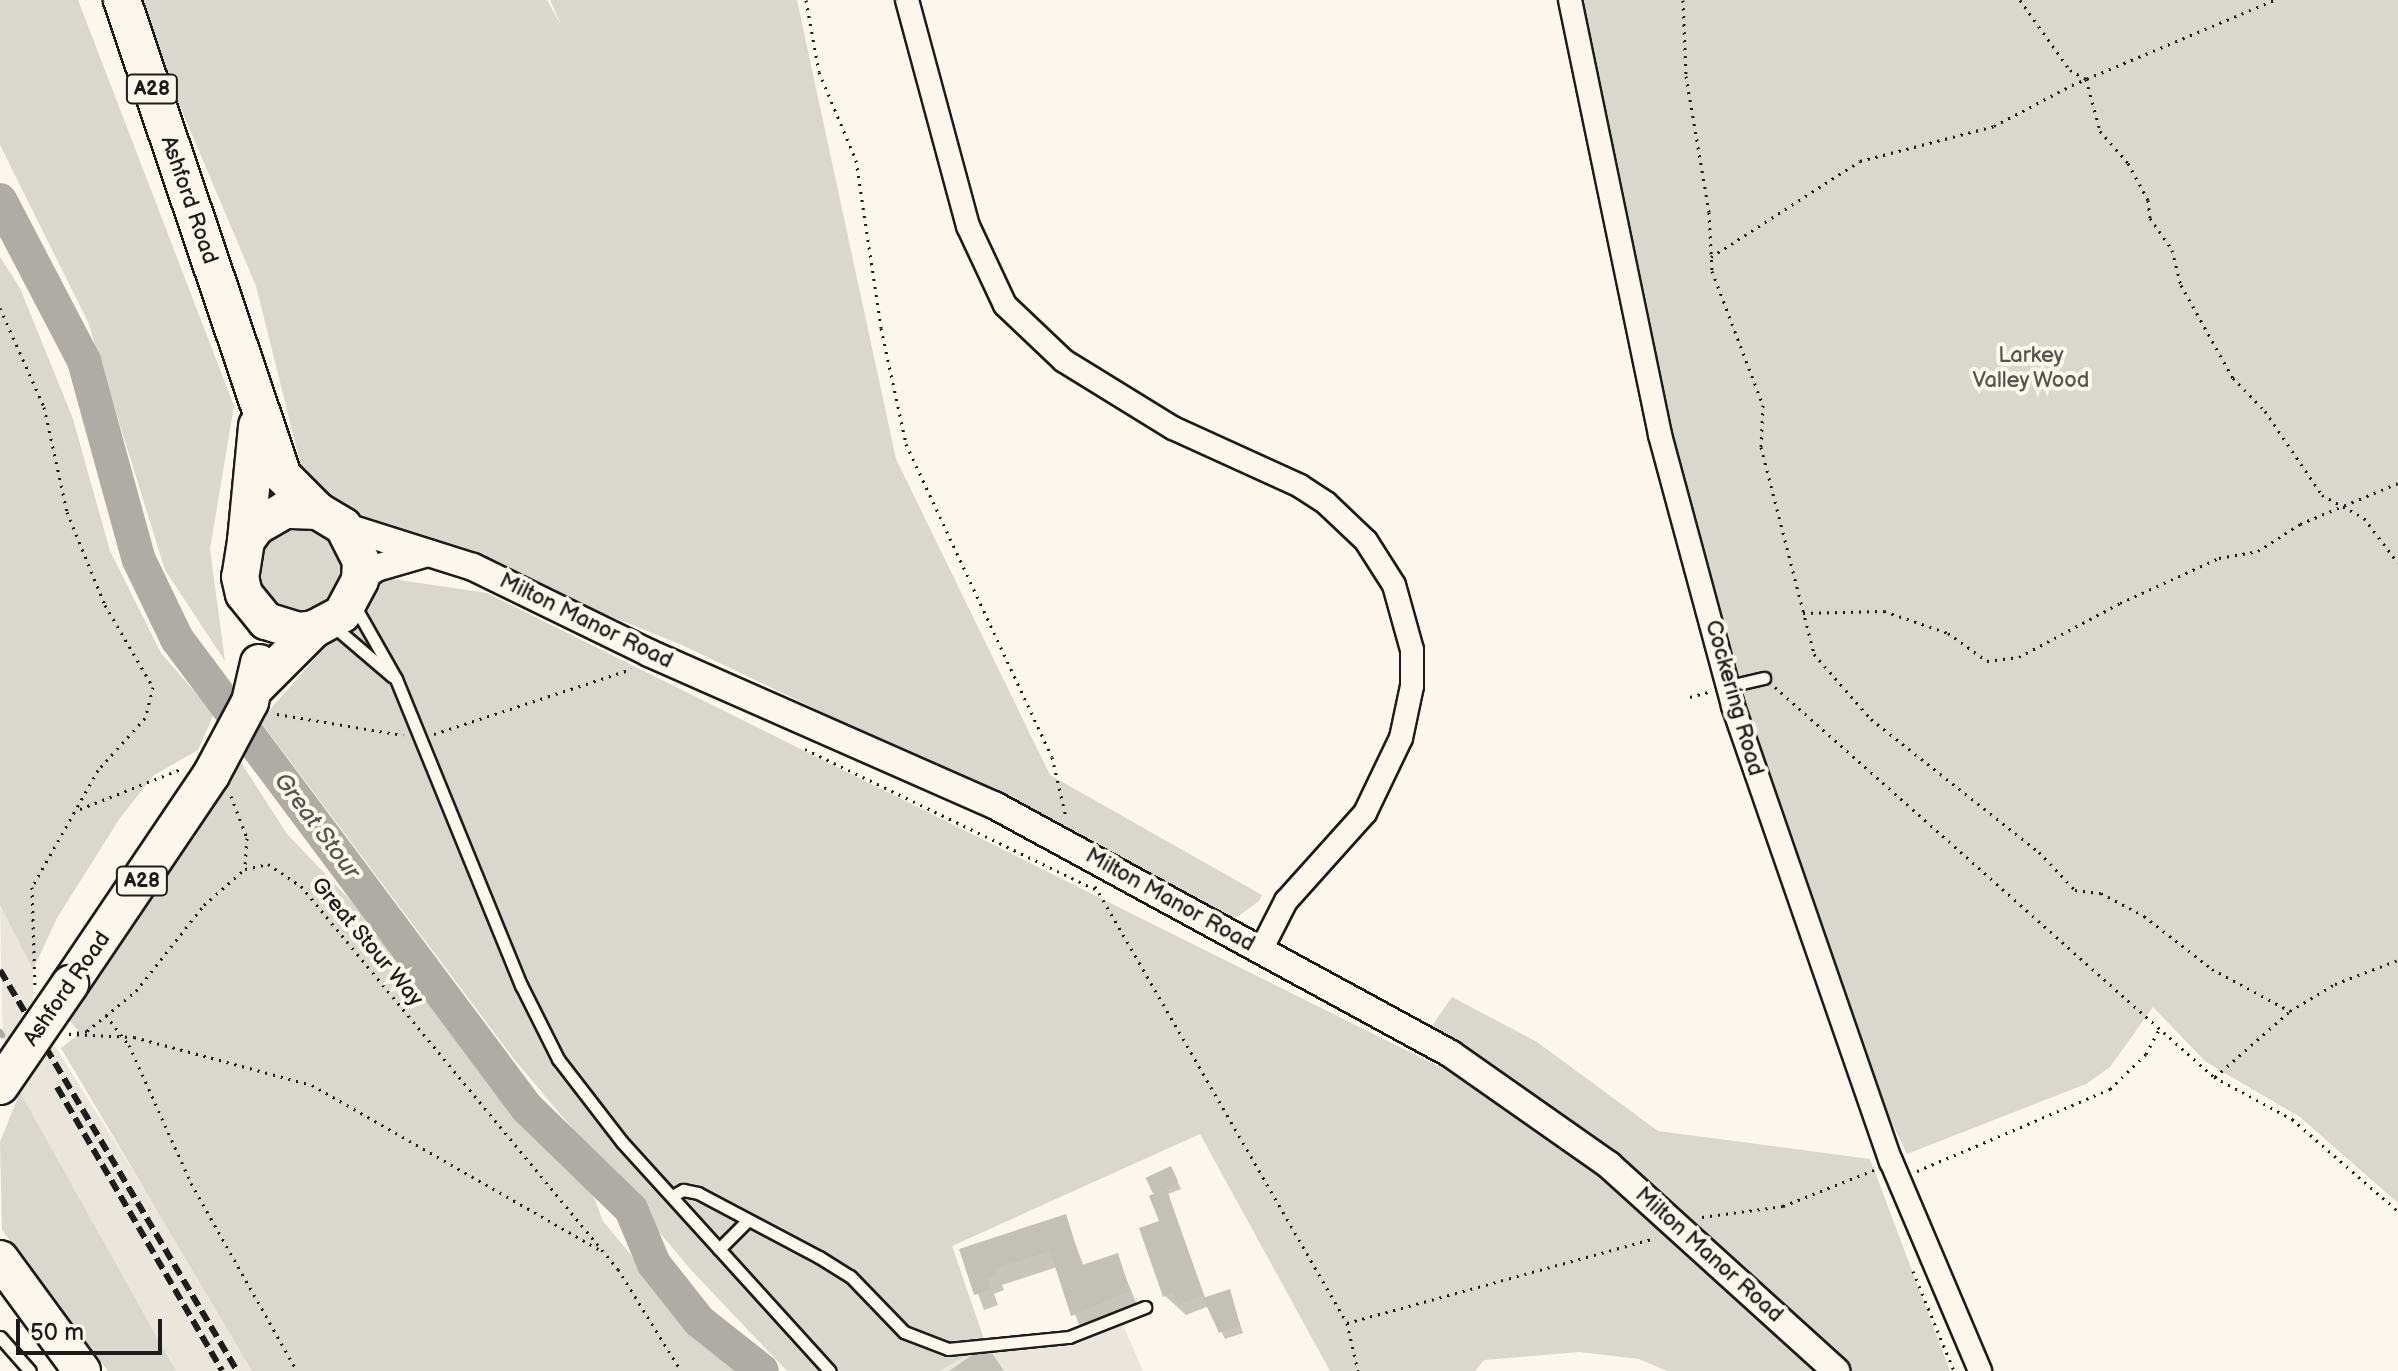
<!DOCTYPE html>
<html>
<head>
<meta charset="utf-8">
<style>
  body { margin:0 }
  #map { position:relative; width:2398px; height:1371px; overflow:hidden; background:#fbf7ec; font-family:"Balsamiq Sans",sans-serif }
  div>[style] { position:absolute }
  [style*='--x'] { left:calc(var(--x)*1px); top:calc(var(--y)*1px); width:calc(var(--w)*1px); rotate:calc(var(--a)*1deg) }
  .built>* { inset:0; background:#eae6dc }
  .green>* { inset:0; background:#dad7ce }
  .round { border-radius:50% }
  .shadow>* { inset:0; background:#0003 }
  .stream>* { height:6px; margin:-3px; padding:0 3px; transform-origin:3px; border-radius:3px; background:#afaca5 }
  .river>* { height:34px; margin:-17px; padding:0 17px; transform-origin:17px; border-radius:17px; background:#afaca5 }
  .building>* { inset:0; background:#c3c0b8; transform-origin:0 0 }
  .path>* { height:3px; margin-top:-1.5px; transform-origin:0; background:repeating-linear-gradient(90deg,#1c1c1c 0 2px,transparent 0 8px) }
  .roads { filter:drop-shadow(2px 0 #1c1c1c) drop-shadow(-2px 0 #1c1c1c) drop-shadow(0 2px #1c1c1c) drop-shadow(0 -2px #1c1c1c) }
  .service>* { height:11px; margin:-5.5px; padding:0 5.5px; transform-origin:5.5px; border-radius:5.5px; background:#fbf7ec }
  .minor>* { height:22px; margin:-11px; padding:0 11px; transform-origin:11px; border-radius:11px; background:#fbf7ec }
  .tertiary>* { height:26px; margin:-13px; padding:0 13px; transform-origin:13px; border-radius:13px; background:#fbf7ec }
  .trunk>* { height:36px; margin:-18px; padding:0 18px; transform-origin:18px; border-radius:18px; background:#fbf7ec }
  .rail>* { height:6px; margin-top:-3px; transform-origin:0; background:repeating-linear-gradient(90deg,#1c1c1c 0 12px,transparent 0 18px) }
  .bridges { filter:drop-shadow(2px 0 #1c1c1c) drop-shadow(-2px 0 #1c1c1c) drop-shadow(0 2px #1c1c1c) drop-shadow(0 -2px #1c1c1c) }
  .trunk-bridge>* { height:36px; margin:-18px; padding:0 18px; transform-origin:18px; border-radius:18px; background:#fbf7ec }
  span { translate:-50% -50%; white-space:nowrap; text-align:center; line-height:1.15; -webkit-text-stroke:8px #fbf7ec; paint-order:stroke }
  .shield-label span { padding:2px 6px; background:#fbf7ec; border:2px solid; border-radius:6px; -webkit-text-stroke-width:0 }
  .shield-label { font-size:20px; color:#1c1c1c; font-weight:700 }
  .street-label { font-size:22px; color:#1c1c1c }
  .park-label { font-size:22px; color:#555451 }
  .water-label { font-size:24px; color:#575653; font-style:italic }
  .scale { position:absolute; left:16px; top:1319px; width:146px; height:36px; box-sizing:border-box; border:4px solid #1c1c1c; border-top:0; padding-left:10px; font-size:24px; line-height:28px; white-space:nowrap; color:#1c1c1c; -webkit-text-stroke:6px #fbf7ec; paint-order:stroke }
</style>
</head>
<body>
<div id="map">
  <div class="built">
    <i style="clip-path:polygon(0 905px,33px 970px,33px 1003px,3px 1047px)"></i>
    <i style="clip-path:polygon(53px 1043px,156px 1208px,252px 1371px,176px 1371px,20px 1092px)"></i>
    <i style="clip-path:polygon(1123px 1325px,1143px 1371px,939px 1371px,986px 1345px)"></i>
  </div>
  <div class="green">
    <i style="clip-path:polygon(0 0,78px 0,234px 406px,210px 549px,225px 661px,165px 570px,88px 322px,0 145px)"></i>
    <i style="clip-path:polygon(142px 0,547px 0,562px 27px,550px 0,797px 0,896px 459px,1050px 775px,1262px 895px,1259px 901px,1229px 923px,1020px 807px,682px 645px,406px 534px,356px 521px,303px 474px,256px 286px,161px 61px)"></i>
    <i style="clip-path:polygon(1577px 0,2398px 0,2398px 1203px,2300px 1117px,2206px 1062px,2153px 1007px,2110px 1067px,2086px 1084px,1907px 1154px,1843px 1022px,1784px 858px,1665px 417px)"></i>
    <i style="clip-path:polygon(0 257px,20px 288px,73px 419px,110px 551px,161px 653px,214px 714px,198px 750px,154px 775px,120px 818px,57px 918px,33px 970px,0 905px)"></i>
    <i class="round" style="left:258px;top:528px;width:84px;height:84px"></i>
    <i style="clip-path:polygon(386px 578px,487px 593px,1444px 1069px,1452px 1047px,1427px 1033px,1452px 997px,1537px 1042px,1658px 1131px,1870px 1159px,1950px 1371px,1667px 1371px,1639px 1359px,1579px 1352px,1484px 1360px,1475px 1371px,1330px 1371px,1200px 1134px,952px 1246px,986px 1345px,939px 1371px,787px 1371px,691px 1270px,514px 1059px,260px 721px)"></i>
    <i style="clip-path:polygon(240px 761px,287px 834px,352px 902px,523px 1116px,591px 1190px,603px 1221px,681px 1316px,743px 1371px,252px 1371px,61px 1048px,80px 1033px,70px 1021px,228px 770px)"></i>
    <i style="clip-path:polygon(20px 1092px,176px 1371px,108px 1371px,2px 1230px,0 1142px)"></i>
  </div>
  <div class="shadow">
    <i style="clip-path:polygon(1175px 1176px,1181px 1189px,1168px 1194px,1206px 1300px,1229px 1291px,1243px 1333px,1225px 1339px,1209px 1306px,1186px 1315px,1165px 1296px,1162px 1222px,1154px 1191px)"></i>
    <i style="clip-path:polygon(1065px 1217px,1084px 1267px,1117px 1256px,1138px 1307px,1081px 1330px,1057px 1267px,1002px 1285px,1004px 1290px,994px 1294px,998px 1305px,984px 1310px,962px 1250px)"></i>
  </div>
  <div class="stream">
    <i style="--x:0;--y:1032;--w:4;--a:56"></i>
  </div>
  <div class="river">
    <i style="--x:0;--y:200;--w:182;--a:62.4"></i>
    <i style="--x:84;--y:361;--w:206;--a:74.6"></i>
    <i style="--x:139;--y:560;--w:88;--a:64.3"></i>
    <i style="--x:177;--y:639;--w:585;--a:53.27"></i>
    <i style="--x:527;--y:1108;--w:145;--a:44.2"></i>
    <i style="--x:631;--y:1209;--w:60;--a:67.3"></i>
    <i style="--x:654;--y:1264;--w:73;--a:51.7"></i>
    <i style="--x:699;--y:1321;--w:80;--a:38.4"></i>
  </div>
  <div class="building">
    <i style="left:1171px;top:1166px;width:17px;height:28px;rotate:65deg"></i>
    <i style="clip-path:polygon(1166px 1187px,1203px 1295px,1178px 1305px,1173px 1293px,1163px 1297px,1139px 1228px,1159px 1221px,1149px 1196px)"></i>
    <i style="clip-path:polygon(1066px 1214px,1082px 1265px,1118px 1253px,1130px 1291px,1071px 1316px,1050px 1251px,995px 1269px,997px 1275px,987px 1278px,991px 1290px,974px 1295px,959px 1249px)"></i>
    <i style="clip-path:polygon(1230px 1289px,1240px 1325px,1219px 1333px,1203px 1298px)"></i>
    <i style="clip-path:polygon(992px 1353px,1004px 1371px,949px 1371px,972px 1355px)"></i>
  </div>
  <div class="path">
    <i style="--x:806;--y:0;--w:73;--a:79.8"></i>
    <i style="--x:819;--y:72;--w:95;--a:67.2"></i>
    <i style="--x:856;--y:160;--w:170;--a:81.5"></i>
    <i style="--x:881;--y:328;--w:119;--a:77.8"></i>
    <i style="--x:906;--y:444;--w:345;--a:65"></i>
    <i style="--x:1052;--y:757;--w:62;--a:76.9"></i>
    <i style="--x:1683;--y:0;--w:76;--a:87.7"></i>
    <i style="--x:1686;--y:76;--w:138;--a:80.4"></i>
    <i style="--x:1709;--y:212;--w:59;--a:87.1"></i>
    <i style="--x:1712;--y:271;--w:143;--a:69.2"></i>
    <i style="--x:1763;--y:405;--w:42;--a:92.7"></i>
    <i style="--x:1761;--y:447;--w:214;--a:75.6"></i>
    <i style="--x:1814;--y:654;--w:86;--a:48.8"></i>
    <i style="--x:1871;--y:719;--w:214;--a:38.4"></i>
    <i style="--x:2039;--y:852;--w:52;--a:46.5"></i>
    <i style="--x:2075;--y:890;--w:26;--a:7"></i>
    <i style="--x:2101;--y:893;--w:49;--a:28.1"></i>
    <i style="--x:2144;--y:916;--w:86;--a:37.9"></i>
    <i style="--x:2212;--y:969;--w:89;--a:28.3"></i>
    <i style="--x:2020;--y:0;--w:86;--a:54.5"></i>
    <i style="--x:2070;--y:70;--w:18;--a:29"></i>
    <i style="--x:2086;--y:79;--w:54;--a:74.9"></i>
    <i style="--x:2100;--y:131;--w:43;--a:48.8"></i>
    <i style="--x:2128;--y:163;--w:42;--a:61.6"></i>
    <i style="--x:2148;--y:200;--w:18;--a:84"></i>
    <i style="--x:2150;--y:218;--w:39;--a:55"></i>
    <i style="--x:2172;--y:250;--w:36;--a:76"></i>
    <i style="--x:2181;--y:285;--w:107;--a:60.8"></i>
    <i style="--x:2233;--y:378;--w:46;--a:45.9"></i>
    <i style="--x:2265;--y:411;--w:102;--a:55.8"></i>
    <i style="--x:2322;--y:495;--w:48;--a:28.7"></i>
    <i style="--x:2364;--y:518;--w:56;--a:52.9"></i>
    <i style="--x:1711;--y:257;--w:177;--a:-32.8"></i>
    <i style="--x:1860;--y:161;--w:138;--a:-14.6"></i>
    <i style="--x:1994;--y:126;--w:88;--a:-27.7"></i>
    <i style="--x:2072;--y:85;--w:219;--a:-22.8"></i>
    <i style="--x:0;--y:308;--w:108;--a:66"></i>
    <i style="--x:44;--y:407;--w:107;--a:77.6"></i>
    <i style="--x:67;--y:512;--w:100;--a:67.8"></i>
    <i style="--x:105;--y:605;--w:95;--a:59.7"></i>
    <i style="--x:153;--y:687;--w:32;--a:104"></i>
    <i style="--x:145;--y:718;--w:70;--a:132.1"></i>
    <i style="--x:98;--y:770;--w:134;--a:119.4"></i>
    <i style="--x:32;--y:887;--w:99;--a:88.3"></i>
    <i style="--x:1803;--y:613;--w:81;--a:-1.4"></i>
    <i style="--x:1884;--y:611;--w:68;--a:19"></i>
    <i style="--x:1948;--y:633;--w:48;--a:35.7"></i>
    <i style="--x:1987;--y:661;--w:32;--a:-7"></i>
    <i style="--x:2019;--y:657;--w:115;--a:-28.1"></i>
    <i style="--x:2120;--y:603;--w:109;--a:-24.4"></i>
    <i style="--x:2219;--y:558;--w:40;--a:-10"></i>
    <i style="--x:2258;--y:551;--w:50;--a:-32.7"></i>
    <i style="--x:2300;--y:524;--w:106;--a:-22.7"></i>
    <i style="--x:1775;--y:687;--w:587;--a:41.62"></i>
    <i style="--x:2214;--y:1077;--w:89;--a:28.3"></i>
    <i style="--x:2292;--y:1119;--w:140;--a:41"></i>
    <i style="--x:1690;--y:697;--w:20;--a:-15"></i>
    <i style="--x:277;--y:714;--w:128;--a:9.5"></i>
    <i style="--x:434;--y:734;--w:208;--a:-18.2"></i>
    <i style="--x:805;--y:749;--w:324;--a:25.8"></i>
    <i style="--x:231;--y:796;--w:45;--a:69.1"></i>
    <i style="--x:247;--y:838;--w:31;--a:94"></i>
    <i style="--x:80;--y:809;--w:109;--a:-21.6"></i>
    <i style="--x:1095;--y:886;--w:504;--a:60.03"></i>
    <i style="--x:1347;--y:1323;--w:49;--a:77.1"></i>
    <i style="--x:106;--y:1015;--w:38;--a:53"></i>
    <i style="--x:129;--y:1045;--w:151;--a:65.8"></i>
    <i style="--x:191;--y:1183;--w:216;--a:60.6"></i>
    <i style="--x:69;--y:1034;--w:65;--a:2.6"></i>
    <i style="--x:134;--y:1037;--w:184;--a:15.1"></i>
    <i style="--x:312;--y:1085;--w:336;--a:29.8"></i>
    <i style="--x:69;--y:1034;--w:18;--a:-9"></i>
    <i style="--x:87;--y:1031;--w:63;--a:-39.2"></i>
    <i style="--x:136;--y:991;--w:110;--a:-51.7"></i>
    <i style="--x:204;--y:905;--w:55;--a:-41.3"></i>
    <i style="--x:245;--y:869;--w:24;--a:-12"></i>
    <i style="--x:268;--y:864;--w:40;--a:34"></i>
    <i style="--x:301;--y:886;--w:497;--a:50.4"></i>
    <i style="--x:618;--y:1269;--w:120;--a:58.3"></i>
    <i style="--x:2215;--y:1077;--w:100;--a:-41.3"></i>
    <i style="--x:2290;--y:1011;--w:52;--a:-31"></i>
    <i style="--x:2335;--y:984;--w:67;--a:-20.9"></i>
    <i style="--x:1917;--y:1171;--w:210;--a:-23"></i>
    <i style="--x:2110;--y:1089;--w:50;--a:-44.2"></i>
    <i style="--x:2146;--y:1054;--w:32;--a:-62"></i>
    <i style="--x:1702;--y:1217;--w:82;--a:-7.7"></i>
    <i style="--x:1783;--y:1206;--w:98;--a:-21.6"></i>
    <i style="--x:1913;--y:1271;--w:108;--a:67.7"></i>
    <i style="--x:1347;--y:1323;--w:320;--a:-15.4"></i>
  </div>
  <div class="roads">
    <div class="service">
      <i style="--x:353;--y:603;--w:87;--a:60.5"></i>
      <i style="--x:396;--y:679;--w:331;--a:67.8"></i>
      <i style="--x:521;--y:985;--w:83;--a:63.4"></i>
      <i style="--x:558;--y:1059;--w:105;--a:52.4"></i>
      <i style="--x:622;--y:1142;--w:309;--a:47.8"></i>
      <i style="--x:332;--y:625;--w:79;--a:40.4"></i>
      <i style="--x:1729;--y:686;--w:36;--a:-13"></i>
      <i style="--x:672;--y:1196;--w:13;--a:-29"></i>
      <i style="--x:683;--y:1190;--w:15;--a:11"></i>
      <i style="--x:698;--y:1193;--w:137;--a:27.9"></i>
      <i style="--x:819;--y:1257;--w:36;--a:32"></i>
      <i style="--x:850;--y:1276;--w:78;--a:46"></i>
      <i style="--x:904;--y:1332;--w:47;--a:21.1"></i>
      <i style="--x:948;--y:1349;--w:122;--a:-5.7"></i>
      <i style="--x:1069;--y:1337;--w:82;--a:-21.5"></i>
      <i style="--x:719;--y:1249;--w:41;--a:-45"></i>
      <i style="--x:0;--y:1337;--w:45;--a:48.6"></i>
    </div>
    <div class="minor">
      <i style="--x:907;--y:0;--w:234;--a:74.9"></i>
      <i style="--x:968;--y:226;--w:87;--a:64.9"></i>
      <i style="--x:1005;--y:305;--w:81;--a:43.5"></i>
      <i style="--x:1064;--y:361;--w:128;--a:31.6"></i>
      <i style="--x:1173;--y:428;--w:140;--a:24.5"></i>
      <i style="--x:1300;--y:486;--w:31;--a:33"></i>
      <i style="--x:1326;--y:503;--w:55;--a:43.5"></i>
      <i style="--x:1366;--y:541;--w:52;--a:57.5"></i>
      <i style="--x:1394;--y:585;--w:67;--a:74.5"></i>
      <i style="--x:1412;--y:650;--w:36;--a:90"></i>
      <i style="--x:1412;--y:686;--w:53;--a:101.9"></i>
      <i style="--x:1401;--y:738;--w:83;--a:115.6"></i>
      <i style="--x:1365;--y:813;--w:118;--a:131.9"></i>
      <i style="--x:1286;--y:901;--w:55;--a:117"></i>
      <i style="--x:1570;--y:0;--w:444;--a:78.3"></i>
      <i style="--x:1660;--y:435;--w:281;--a:74.9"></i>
      <i style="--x:1733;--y:706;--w:482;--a:70.9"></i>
      <i style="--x:1891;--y:1161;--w:228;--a:67"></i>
    </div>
    <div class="tertiary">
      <i style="--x:343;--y:526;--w:136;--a:17.5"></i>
      <i style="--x:473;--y:567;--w:196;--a:26"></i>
      <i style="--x:649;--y:653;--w:377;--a:23.8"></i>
      <i style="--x:994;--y:805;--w:520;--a:28.58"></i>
      <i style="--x:1451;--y:1054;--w:193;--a:35.1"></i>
      <i style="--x:1609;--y:1165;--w:307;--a:42.2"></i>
      <i style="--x:360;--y:580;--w:20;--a:-37"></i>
      <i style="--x:376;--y:568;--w:54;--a:-16.1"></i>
    </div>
    <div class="trunk">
      <i style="--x:122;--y:0;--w:502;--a:71.31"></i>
      <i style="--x:283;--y:476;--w:49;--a:45"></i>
      <i style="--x:246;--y:541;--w:116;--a:-84.5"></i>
      <i style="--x:257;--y:686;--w:81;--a:-45"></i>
      <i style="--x:314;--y:629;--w:32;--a:-28"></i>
      <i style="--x:342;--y:614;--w:38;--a:-62"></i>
      <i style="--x:360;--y:580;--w:19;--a:-87"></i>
      <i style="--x:361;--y:561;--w:39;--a:-117"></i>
      <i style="--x:343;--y:526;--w:29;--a:-149"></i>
      <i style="--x:318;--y:511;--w:33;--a:-178"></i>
      <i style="--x:285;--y:510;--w:34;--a:150"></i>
      <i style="--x:256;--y:527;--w:17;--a:126"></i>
      <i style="--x:246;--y:541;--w:36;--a:99"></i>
      <i style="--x:240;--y:577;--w:17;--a:77"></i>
      <i style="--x:244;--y:594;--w:35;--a:51"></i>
      <i style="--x:266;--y:621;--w:34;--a:17"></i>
      <i style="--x:298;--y:631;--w:16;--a:-7"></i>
      <i style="--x:70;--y:984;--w:252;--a:-56"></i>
      <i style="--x:211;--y:775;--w:83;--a:-61.9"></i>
      <i style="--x:250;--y:702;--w:40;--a:-77"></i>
      <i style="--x:0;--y:1259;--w:139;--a:53.8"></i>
    </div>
  </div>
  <div class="rail">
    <i style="--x:0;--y:970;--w:466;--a:59.4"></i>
    <i style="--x:57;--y:1087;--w:328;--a:59.8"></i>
  </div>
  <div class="bridges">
    <div class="trunk-bridge">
      <i style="--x:0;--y:1086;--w:124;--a:-55.5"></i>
    </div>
  </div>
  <div class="shield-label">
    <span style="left:152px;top:89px">A28</span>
    <span style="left:142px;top:881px">A28</span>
  </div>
  <div class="street-label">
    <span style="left:189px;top:200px;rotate:71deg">Ashford Road</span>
    <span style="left:586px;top:621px;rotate:26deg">Milton Manor Road</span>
    <span style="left:1734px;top:698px;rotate:74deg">Cockering Road</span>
    <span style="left:1170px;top:900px;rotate:29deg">Milton Manor Road</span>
    <span style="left:367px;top:942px;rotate:50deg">Great Stour Way</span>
    <span style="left:67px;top:989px;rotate:-55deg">Ashford Road</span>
    <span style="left:1709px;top:1255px;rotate:42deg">Milton Manor Road</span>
  </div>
  <div class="park-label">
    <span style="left:2031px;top:368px">Larkey<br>Valley Wood</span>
  </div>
  <div class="water-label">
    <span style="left:317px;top:826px;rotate:53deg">Great Stour</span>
  </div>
  <div class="scale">50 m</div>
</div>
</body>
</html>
